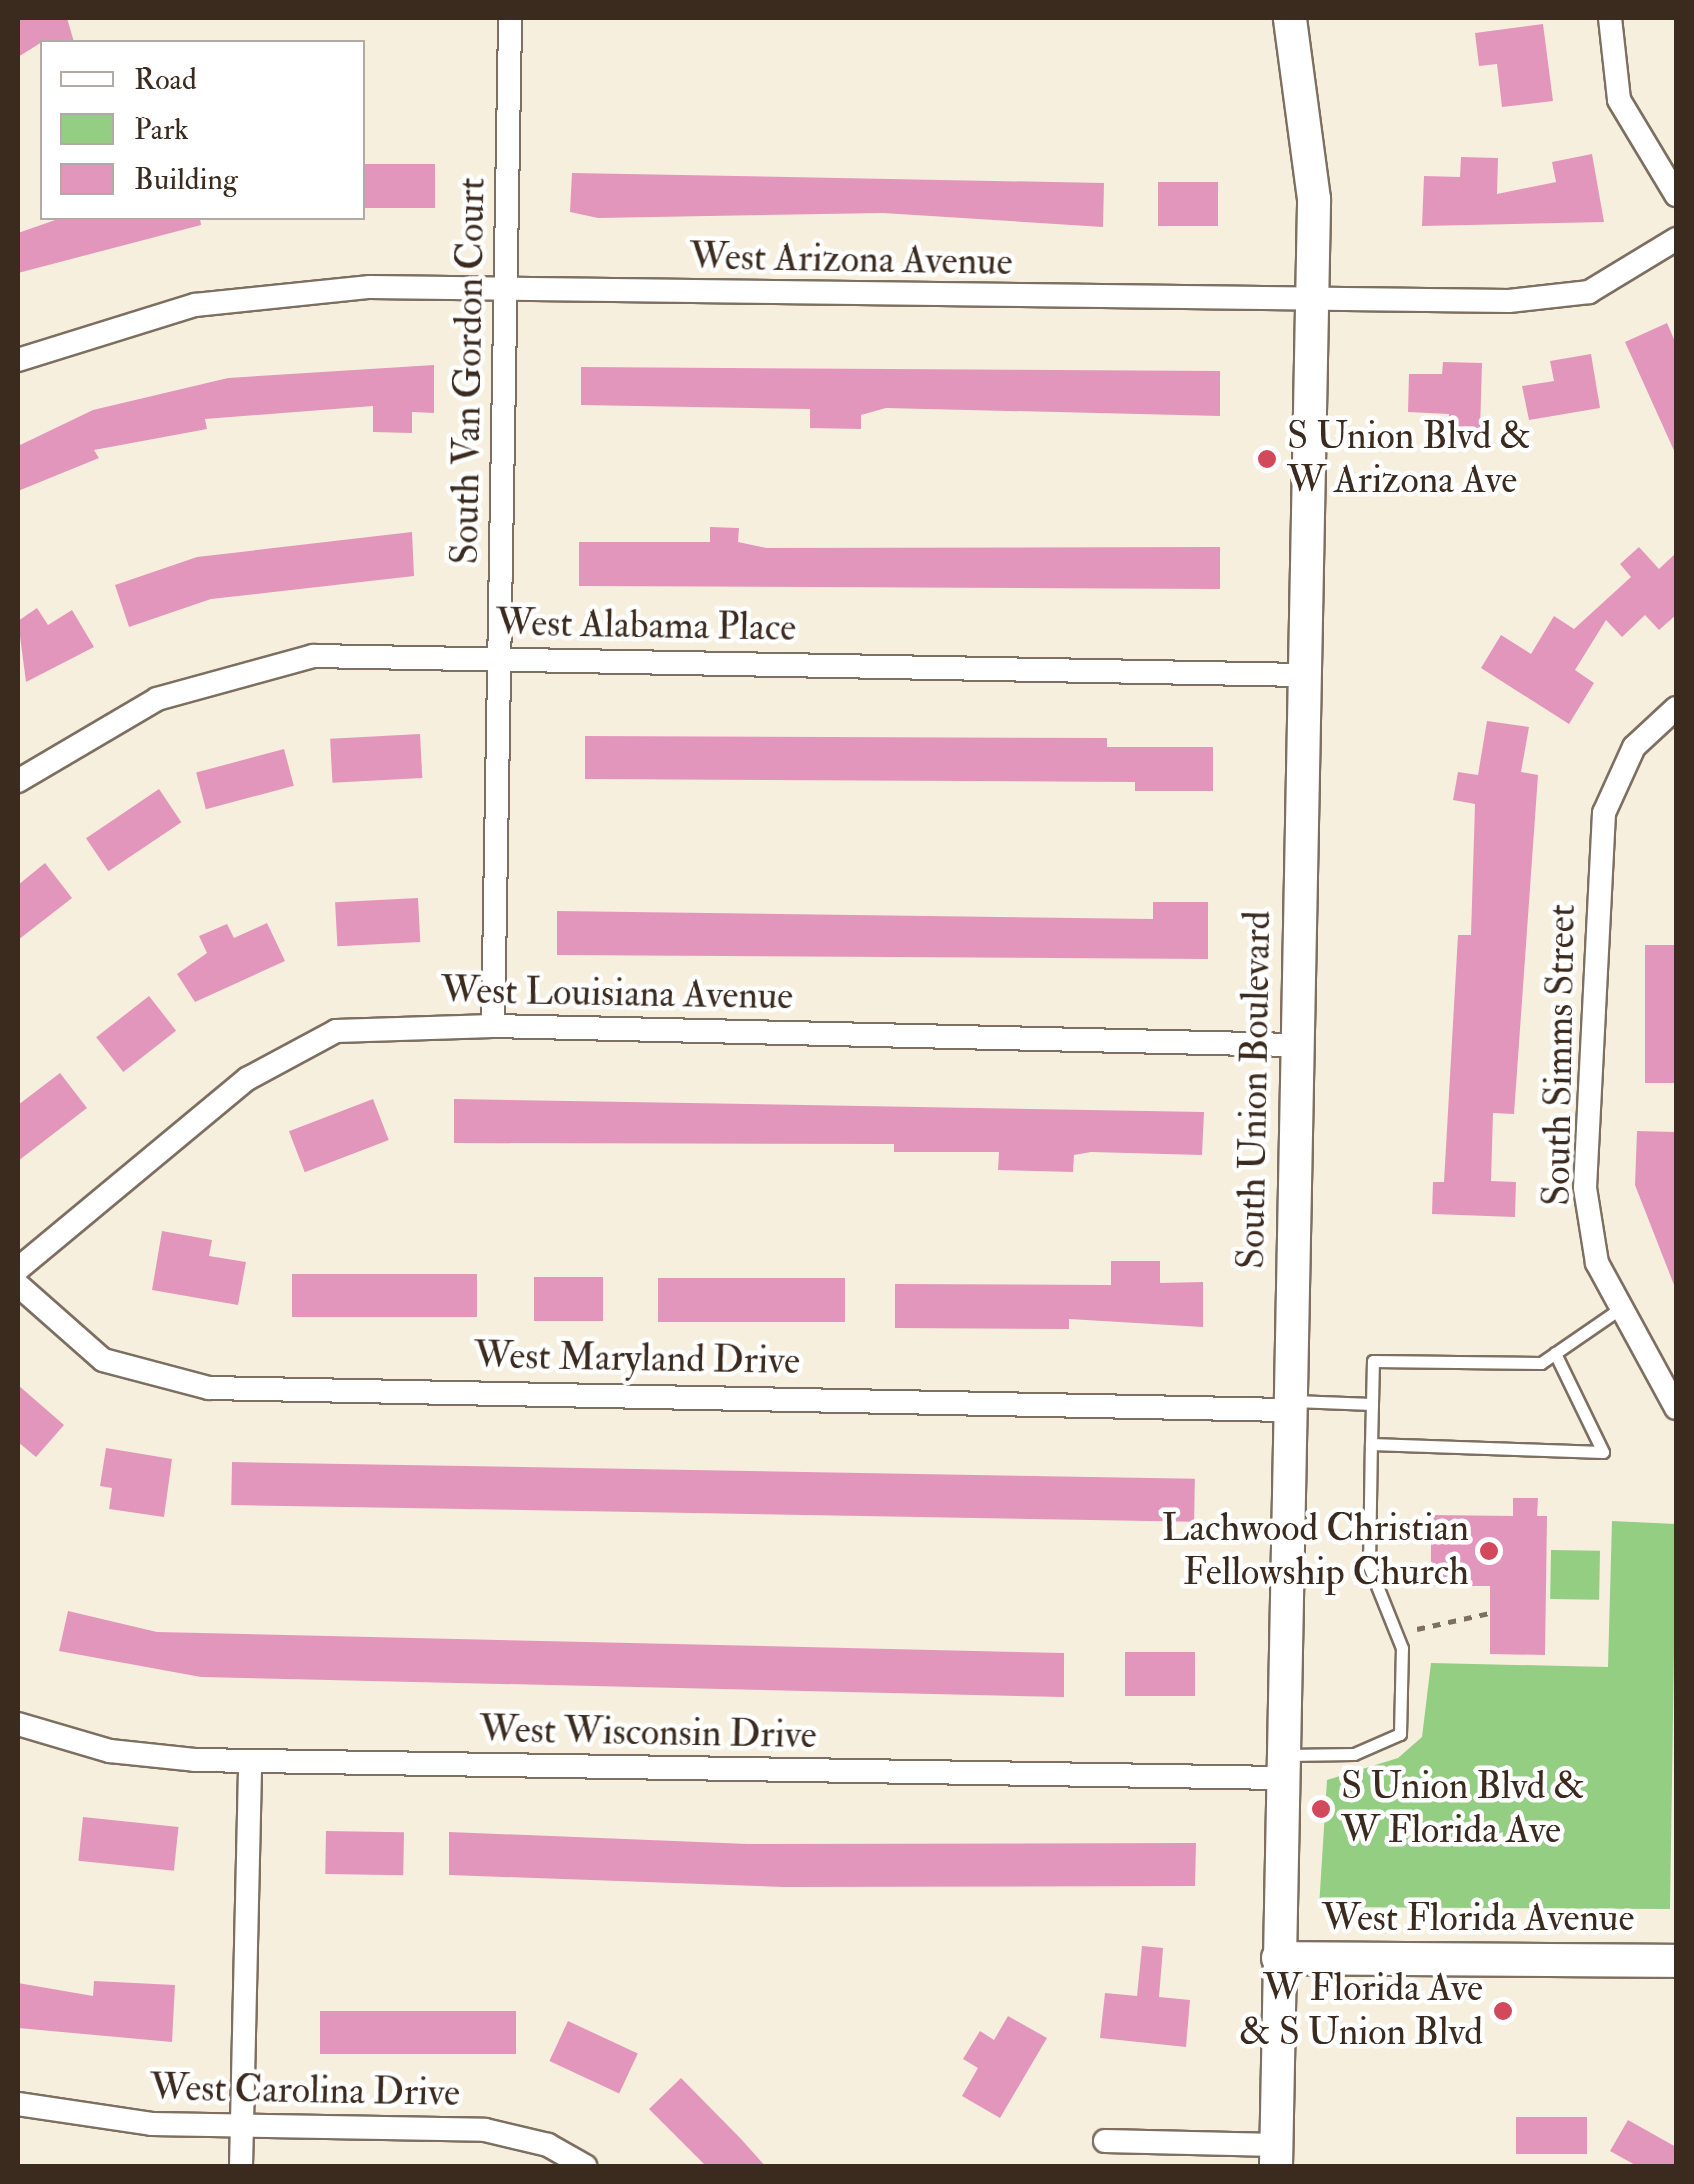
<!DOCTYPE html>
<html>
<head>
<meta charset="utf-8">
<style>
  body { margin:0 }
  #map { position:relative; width:1694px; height:2184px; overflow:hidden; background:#f7efde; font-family:"IM FELL Double Pica",serif }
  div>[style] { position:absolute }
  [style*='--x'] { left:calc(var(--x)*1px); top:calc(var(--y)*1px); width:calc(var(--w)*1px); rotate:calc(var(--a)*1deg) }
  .green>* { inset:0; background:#93ce83; transform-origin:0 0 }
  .building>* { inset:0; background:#e396bb; transform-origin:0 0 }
  .path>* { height:5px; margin-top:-2.5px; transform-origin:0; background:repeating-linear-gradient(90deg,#7d6f61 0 8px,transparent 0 16px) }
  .roads { filter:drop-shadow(2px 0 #7d6f61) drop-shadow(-2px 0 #7d6f61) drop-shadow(0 2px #7d6f61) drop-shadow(0 -2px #7d6f61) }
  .lane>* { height:11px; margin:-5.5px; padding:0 5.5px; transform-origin:5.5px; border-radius:5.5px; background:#fff }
  .street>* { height:22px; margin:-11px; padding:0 11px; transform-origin:11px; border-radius:11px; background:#fff }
  .secondary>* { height:32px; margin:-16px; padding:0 16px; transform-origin:16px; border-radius:16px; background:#fff }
  .dots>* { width:28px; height:28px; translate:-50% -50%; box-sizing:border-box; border:5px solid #fff; border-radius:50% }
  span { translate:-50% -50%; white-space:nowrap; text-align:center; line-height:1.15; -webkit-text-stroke:9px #fff; paint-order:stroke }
  .street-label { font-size:38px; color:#3b2a1e }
  .poi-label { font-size:38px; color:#3b2a1e }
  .left { translate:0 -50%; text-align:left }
  .right { translate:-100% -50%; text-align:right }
  .frame { position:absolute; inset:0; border:20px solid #3b2a1e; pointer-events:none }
  .legend { position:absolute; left:40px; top:40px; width:325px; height:180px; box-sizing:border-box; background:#fff; border:2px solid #b1aaa5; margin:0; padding:12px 18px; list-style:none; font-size:30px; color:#3b2a1e }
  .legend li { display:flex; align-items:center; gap:20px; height:50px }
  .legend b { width:50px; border:2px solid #b1aaa5 }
</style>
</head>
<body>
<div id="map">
  <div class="green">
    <i style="clip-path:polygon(1612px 1521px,1676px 1524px,1670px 1909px,1319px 1907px,1327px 1780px,1398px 1758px,1422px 1737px,1431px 1663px,1608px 1667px)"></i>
    <i style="left:1551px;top:1550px;width:49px;height:49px;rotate:1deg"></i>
  </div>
  <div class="building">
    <i style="clip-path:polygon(18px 18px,67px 18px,74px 42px,42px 42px,18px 57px)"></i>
    <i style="clip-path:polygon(1543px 24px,1553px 101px,1502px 107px,1497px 64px,1479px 66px,1475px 33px)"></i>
    <i style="clip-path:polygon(1592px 154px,1604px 222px,1422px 226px,1424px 176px,1460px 177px,1461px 157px,1498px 158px,1497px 194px,1556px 182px,1552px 162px)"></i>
    <i style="left:435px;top:164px;width:44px;height:73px;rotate:90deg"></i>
    <i style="clip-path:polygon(572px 173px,1104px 183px,1103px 227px,883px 213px,598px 218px,570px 212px)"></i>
    <i style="left:1158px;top:182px;width:60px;height:44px"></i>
    <i style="clip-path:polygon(61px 218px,200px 218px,201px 225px,18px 273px,18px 233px)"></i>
    <i style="clip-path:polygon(1667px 323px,1676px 344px,1676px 455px,1625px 342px)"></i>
    <i style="clip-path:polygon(1591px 354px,1600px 408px,1529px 420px,1522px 386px,1554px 381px,1550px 361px)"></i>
    <i style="clip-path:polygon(1443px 362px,1482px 363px,1480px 431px,1448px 431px,1449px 414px,1408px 412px,1409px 374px,1442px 374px)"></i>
    <i style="clip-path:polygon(434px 365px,434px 413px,412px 412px,412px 433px,373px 432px,373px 406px,205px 419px,207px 429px,94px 450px,99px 458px,18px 491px,18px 446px,93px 410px,228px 378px)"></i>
    <i style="clip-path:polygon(581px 367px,1220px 371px,1220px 416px,886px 408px,861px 415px,861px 429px,810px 428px,810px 409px,581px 405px)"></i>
    <i style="clip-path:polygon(710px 527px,739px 528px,738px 542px,767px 548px,1220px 547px,1220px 589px,579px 586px,579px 542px,710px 542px)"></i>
    <i style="clip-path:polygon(412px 532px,414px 576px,211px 599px,129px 627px,115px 585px,197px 557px)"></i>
    <i style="clip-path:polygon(1639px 547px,1659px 569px,1676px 553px,1676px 615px,1659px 630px,1645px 615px,1622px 637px,1606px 620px,1575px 670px,1594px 683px,1569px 724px,1481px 668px,1501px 635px,1531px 654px,1554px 616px,1574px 629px,1631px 577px,1620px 564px)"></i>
    <i style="clip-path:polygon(37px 608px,48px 625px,72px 610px,94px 647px,26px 682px,18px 621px)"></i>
    <i style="clip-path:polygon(1487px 721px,1529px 727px,1521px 772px,1538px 775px,1514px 1114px,1493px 1113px,1491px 1181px,1516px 1182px,1515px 1217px,1432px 1214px,1433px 1182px,1444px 1182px,1458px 935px,1471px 935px,1475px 804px,1453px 800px,1458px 772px,1478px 775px)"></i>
    <i style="left:420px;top:734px;width:44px;height:90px;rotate:87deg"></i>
    <i style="clip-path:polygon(585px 736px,1107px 738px,1107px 747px,1213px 747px,1213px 791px,1135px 791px,1135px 782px,585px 779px)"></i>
    <i style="left:284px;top:749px;width:38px;height:91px;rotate:75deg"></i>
    <i style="left:159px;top:789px;width:40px;height:88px;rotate:56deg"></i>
    <i style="clip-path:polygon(45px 863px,72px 898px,18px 940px,18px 885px)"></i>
    <i style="left:418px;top:898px;width:44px;height:83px;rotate:87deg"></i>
    <i style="clip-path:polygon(1153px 902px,1208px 902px,1208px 959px,557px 955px,557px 911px,1153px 919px)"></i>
    <i style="clip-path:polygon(267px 923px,285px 961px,195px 1002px,177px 974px,207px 953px,199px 936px,227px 924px,234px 938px)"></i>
    <i style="left:1645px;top:945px;width:31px;height:138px"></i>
    <i style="left:149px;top:996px;width:44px;height:67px;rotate:52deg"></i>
    <i style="clip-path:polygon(60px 1073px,87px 1108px,18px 1161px,18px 1105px)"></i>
    <i style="left:373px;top:1099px;width:44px;height:90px;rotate:69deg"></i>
    <i style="clip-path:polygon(454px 1099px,1204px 1112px,1202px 1155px,1091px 1152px,1074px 1155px,1073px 1172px,998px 1170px,999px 1152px,894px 1152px,894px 1144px,454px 1143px)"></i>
    <i style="clip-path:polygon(1637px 1131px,1676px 1132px,1676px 1290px,1635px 1185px)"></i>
    <i style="clip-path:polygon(162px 1231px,212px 1240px,209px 1256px,246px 1262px,238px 1305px,152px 1290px)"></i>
    <i style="clip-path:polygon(1111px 1261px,1160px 1261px,1160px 1283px,1203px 1282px,1203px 1327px,1069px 1319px,1069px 1329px,895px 1328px,895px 1284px,1111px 1285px)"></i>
    <i style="left:477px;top:1274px;width:43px;height:185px;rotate:90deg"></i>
    <i style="left:534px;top:1277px;width:69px;height:44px"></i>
    <i style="left:658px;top:1278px;width:187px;height:44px"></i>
    <i style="clip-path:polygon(18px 1385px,64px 1425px,36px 1457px,18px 1442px)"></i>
    <i style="clip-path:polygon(106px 1448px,172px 1459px,164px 1517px,109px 1509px,112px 1488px,100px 1486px)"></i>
    <i style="left:232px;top:1462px;width:963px;height:43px;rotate:1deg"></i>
    <i style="clip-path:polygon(1513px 1498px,1538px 1498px,1537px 1516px,1547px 1516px,1545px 1655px,1490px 1654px,1490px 1586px,1431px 1586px,1431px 1515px,1513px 1516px)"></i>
    <i style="clip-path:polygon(68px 1611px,157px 1632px,1064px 1653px,1064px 1697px,201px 1677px,59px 1651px)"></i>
    <i style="left:1125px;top:1652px;width:70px;height:44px"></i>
    <i style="left:83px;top:1817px;width:96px;height:44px;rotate:6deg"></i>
    <i style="left:326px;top:1831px;width:78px;height:43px;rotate:1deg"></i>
    <i style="clip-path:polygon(449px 1832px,748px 1844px,1196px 1843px,1195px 1886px,784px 1887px,449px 1875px)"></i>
    <i style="clip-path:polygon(1142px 1946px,1163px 1948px,1159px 1997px,1190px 2000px,1186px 2047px,1100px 2038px,1105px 1993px,1137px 1996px)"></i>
    <i style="clip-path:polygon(94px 1981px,175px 1985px,172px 2042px,18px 2028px,18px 1983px,93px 1996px)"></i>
    <i style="left:320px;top:2011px;width:196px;height:43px"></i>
    <i style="clip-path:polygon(1008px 2016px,1047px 2038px,1000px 2118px,962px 2096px,978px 2068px,963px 2059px,980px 2031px,994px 2040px)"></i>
    <i style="left:568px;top:2021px;width:77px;height:44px;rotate:25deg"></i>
    <i style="clip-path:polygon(681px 2078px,742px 2140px,765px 2166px,706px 2166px,649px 2109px)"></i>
    <i style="left:1516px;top:2117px;width:71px;height:37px"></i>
    <i style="clip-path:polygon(1628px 2120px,1676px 2147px,1676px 2166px,1637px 2166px,1610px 2151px)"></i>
  </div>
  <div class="path">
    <i style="--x:1417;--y:1629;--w:75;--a:-12.4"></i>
  </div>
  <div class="roads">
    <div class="lane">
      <i style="--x:1294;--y:1401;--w:78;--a:2.2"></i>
      <i style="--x:1372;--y:1404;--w:43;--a:-88.7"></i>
      <i style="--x:1373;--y:1361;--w:168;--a:0.7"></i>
      <i style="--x:1541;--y:1363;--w:97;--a:-34.5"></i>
      <i style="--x:1372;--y:1404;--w:40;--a:91.4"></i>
      <i style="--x:1371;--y:1444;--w:232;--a:2"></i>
      <i style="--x:1603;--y:1452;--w:110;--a:-115.9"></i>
      <i style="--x:1286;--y:1755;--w:68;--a:-0.8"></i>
      <i style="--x:1354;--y:1754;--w:50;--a:-23.5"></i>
      <i style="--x:1400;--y:1734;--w:86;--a:-88.7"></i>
      <i style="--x:1402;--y:1648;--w:88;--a:-111.9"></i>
      <i style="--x:1369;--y:1566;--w:122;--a:-89.1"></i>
    </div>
    <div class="street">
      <i style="--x:1610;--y:18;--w:82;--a:83.7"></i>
      <i style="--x:1619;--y:100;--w:111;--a:59"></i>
      <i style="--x:18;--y:360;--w:185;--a:-17.3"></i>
      <i style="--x:195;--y:305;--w:176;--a:-5.9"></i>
      <i style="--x:370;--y:287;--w:1139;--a:0.7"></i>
      <i style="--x:1509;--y:301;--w:81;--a:-6.4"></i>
      <i style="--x:1589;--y:292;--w:102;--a:-31.3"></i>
      <i style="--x:1676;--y:708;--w:57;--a:137.1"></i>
      <i style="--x:1634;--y:747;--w:72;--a:114.4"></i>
      <i style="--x:1604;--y:813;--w:375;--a:92.9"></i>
      <i style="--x:1585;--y:1188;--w:76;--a:80.9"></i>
      <i style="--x:1597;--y:1263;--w:165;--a:61.4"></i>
      <i style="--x:18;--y:781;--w:161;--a:-30.5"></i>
      <i style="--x:157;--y:699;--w:162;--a:-15.4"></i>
      <i style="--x:313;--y:656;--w:990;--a:1.1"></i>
      <i style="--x:493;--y:1026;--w:1008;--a:-89.03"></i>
      <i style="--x:18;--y:1269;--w:298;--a:-39.7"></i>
      <i style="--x:247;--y:1079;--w:101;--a:-28.3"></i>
      <i style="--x:336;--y:1031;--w:157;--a:-1.8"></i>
      <i style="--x:493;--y:1026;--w:803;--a:1.36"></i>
      <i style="--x:18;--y:1285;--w:113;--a:41.4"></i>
      <i style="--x:103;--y:1360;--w:110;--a:14.8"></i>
      <i style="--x:209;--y:1388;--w:1080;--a:1.17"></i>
      <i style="--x:18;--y:1724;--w:96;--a:16.4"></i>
      <i style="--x:110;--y:1751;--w:85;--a:6"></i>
      <i style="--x:195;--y:1760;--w:1087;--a:0.95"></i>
      <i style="--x:18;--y:2104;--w:135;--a:8.5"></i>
      <i style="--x:152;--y:2124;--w:333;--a:1"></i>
      <i style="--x:485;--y:2130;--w:65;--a:13.4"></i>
      <i style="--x:548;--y:2145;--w:43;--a:29.6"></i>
      <i style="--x:1105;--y:2141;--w:171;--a:1.3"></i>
      <i style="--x:241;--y:2166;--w:404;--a:-88.7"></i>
    </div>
    <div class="secondary">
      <i style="--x:1278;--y:1958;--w:398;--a:0.4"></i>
      <i style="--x:1276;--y:2166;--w:1967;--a:-88.89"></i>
      <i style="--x:1314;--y:199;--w:183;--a:-97.6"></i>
    </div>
  </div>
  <div class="dots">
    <i style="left:1267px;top:459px;background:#d1495b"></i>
    <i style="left:1489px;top:1551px;background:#d1495b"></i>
    <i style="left:1321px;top:1809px;background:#d1495b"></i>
    <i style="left:1503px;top:2011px;background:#d1495b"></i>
  </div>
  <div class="street-label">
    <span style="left:851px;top:260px;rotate:1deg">West Arizona Avenue</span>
    <span style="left:469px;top:371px;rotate:-89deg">South Van Gordon Court</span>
    <span style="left:646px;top:626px;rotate:1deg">West Alabama Place</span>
    <span style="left:617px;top:994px;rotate:1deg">West Louisiana Avenue</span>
    <span style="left:1560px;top:1055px;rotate:-89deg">South Simms Street</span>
    <span style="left:1255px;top:1090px;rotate:-89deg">South Union Boulevard</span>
    <span style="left:637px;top:1359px;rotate:1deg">West Maryland Drive</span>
    <span style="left:648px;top:1733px;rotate:1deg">West Wisconsin Drive</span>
    <span style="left:1478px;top:1919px">West Florida Avenue</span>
    <span style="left:305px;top:2091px;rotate:1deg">West Carolina Drive</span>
  </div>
  <div class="poi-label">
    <span class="left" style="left:1287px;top:459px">S Union Blvd &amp;<br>W Arizona Ave</span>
    <span class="right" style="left:1469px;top:1551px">Lachwood Christian<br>Fellowship Church</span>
    <span class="left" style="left:1341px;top:1809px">S Union Blvd &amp;<br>W Florida Ave</span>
    <span class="right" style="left:1483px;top:2011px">W Florida Ave<br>&amp; S Union Blvd</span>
  </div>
  <div class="frame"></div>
  <ul class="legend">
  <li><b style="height:12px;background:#fff"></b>Road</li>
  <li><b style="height:28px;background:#93ce83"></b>Park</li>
  <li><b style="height:28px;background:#e396bb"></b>Building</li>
  </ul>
</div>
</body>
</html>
